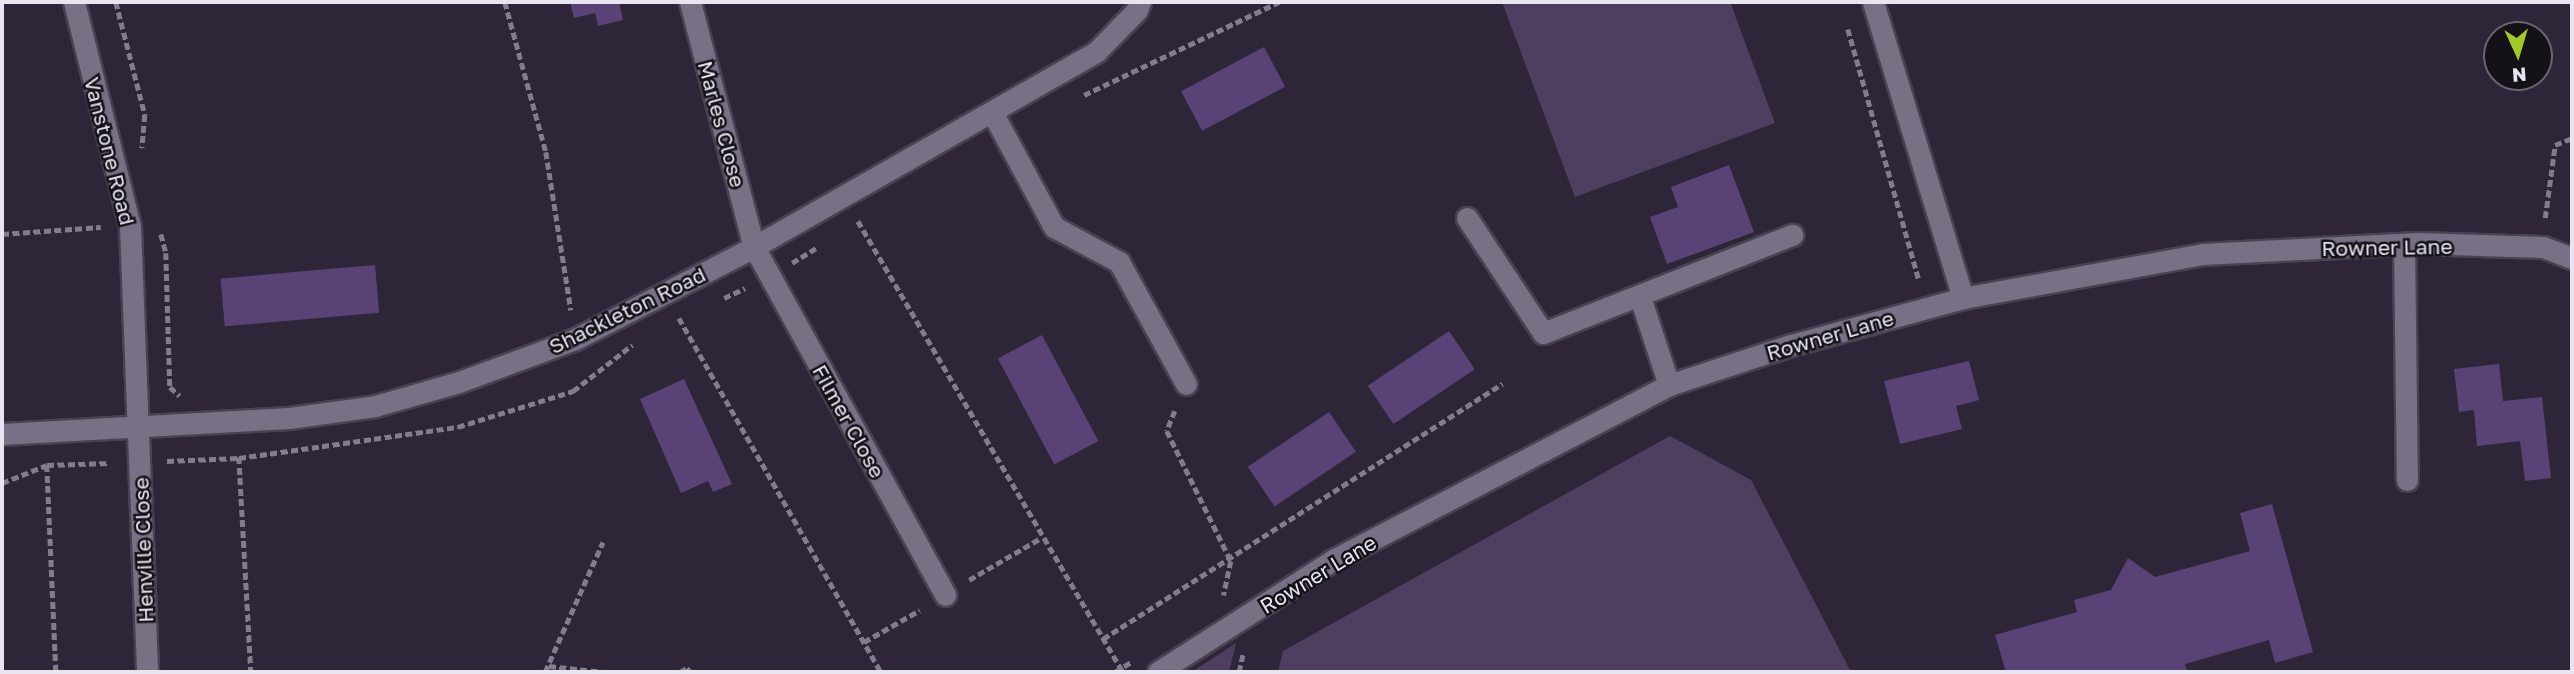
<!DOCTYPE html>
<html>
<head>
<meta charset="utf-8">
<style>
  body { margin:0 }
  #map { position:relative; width:2574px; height:674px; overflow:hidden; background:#2e2638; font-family:"Golos Text",sans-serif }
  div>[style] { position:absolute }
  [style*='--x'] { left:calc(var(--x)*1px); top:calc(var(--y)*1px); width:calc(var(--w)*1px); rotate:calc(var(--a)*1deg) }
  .green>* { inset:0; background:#4e3f61 }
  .building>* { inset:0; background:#594376; transform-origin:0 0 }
  .path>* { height:4.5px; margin-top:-2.25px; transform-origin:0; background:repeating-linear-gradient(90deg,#827c8c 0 7px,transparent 0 10.5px) }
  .roads { filter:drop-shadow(2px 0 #484251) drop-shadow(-2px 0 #484251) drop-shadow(0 2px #484251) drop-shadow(0 -2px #484251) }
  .minor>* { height:21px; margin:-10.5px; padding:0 10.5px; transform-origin:10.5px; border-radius:10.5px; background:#787085 }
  span { translate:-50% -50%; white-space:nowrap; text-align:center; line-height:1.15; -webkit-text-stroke:5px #141119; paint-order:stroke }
  .street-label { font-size:21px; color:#e8e4f0 }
  .frame { position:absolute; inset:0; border:4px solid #e8e4f0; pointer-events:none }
  .north { position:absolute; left:2483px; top:21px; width:70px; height:70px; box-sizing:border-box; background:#141119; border:2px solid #69656f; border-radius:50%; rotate:176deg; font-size:19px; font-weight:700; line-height:28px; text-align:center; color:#e8e4f0 }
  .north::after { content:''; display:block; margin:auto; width:24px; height:32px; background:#a2c928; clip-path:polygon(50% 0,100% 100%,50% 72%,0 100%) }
</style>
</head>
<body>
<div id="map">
  <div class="green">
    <i style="clip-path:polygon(1502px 2px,1730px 2px,1775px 123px,1575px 197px)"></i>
    <i style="clip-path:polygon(1670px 436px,1751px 480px,1851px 672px,1278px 672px,1283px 651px)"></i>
    <i style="clip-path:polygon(1236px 643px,1229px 672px,1192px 672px)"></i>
  </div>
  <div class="building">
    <i style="clip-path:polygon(570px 2px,619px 2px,623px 20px,598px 26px,595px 13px,574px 18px)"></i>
    <i style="left:1264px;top:47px;width:45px;height:94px;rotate:62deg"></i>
    <i style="clip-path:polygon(1729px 165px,1754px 232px,1667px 264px,1650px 217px,1678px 207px,1671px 187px)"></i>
    <i style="left:375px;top:265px;width:48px;height:155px;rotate:85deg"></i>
    <i style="left:1449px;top:331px;width:46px;height:98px;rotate:56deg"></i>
    <i style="left:1042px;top:335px;width:120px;height:50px;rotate:62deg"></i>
    <i style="clip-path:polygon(1969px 361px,1979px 400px,1956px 406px,1962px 429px,1900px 444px,1884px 381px)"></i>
    <i style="clip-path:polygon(2499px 364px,2503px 401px,2542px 397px,2551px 478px,2525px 481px,2520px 441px,2477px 446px,2474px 410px,2459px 412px,2454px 369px)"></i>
    <i style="clip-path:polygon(684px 379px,732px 484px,713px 492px,708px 481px,681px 493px,640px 399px)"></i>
    <i style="left:1329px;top:412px;width:48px;height:98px;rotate:56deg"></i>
    <i style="clip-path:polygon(2272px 504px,2313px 652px,2275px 663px,2269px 640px,2185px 664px,2187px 672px,2006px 672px,1995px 635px,2077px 612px,2074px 600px,2111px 590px,2128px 558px,2155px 577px,2250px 551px,2240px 513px)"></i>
  </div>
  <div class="path">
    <i style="--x:116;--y:2;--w:117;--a:75.6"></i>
    <i style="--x:145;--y:115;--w:33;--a:95"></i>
    <i style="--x:505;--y:2;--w:156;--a:74.7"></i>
    <i style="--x:546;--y:152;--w:160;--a:81"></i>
    <i style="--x:1848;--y:29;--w:261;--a:74.2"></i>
    <i style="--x:1084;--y:95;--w:216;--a:-25.5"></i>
    <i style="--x:2545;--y:218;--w:74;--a:-82.2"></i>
    <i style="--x:2555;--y:145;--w:18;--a:-22"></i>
    <i style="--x:858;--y:221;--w:523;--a:59.56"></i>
    <i style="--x:2;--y:234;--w:99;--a:-4"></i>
    <i style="--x:161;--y:234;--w:20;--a:75"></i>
    <i style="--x:166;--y:253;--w:134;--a:88.3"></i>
    <i style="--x:170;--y:387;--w:13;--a:42"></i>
    <i style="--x:792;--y:263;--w:31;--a:-32"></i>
    <i style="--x:724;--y:298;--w:23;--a:-25"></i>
    <i style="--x:679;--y:318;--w:408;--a:60.3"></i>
    <i style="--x:1175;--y:411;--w:22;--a:112"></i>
    <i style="--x:1167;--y:431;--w:145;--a:63.8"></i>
    <i style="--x:1231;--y:561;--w:35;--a:102"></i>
    <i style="--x:239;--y:457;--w:215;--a:86.8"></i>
    <i style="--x:167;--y:461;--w:72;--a:-2.4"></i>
    <i style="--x:239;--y:458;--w:221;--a:-8.1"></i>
    <i style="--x:458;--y:427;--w:121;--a:-17.4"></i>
    <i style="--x:573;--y:391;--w:75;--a:-37.9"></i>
    <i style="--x:47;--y:465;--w:207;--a:87.5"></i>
    <i style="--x:2;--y:483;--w:48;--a:-21.8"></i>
    <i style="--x:47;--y:465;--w:63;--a:-1.8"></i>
    <i style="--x:969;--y:580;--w:83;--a:-30.3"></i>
    <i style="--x:1103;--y:639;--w:474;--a:-32.6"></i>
    <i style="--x:864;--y:642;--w:64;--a:-29.7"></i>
    <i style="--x:549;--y:666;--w:55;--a:6.2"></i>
    <i style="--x:545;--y:672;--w:142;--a:-66"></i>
    <i style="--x:680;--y:672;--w:8;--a:-30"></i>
    <i style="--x:687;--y:668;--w:6;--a:45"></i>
    <i style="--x:1115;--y:672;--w:19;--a:-32"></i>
    <i style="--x:1239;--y:672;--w:19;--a:-78"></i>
  </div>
  <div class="roads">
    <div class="minor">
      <i style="--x:74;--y:2;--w:231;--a:76"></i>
      <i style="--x:130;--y:226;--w:446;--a:87.8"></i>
      <i style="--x:690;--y:2;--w:253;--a:75.4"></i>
      <i style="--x:754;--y:247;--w:397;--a:61.2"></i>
      <i style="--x:1873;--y:2;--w:309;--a:73.1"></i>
      <i style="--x:992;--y:112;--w:131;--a:61.7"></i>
      <i style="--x:1054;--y:227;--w:74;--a:28.3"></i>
      <i style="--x:1119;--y:262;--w:139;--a:61.2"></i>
      <i style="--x:1467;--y:218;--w:138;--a:56.5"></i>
      <i style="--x:1543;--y:333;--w:268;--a:-21.5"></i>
      <i style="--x:2404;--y:244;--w:236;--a:89.3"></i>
      <i style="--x:1640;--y:297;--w:93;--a:71.8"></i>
      <i style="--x:2;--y:434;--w:287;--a:-3.2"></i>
      <i style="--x:289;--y:418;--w:87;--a:-7.9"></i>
      <i style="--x:375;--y:406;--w:87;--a:-15.9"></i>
      <i style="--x:459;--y:382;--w:124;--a:-20.3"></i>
      <i style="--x:575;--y:339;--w:201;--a:-27.2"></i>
      <i style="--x:754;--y:247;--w:395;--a:-29.7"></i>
      <i style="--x:1097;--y:51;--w:57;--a:-45.7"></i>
      <i style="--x:1137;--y:10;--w:9;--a:-69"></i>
      <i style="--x:1158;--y:672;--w:208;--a:-32.6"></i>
      <i style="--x:1333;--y:560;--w:379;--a:-27.5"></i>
      <i style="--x:1669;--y:385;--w:128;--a:-18.2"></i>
      <i style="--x:1791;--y:345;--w:178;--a:-15.3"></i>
      <i style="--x:1963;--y:298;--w:243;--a:-10.4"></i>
      <i style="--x:2202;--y:254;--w:216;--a:-2.9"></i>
      <i style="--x:2418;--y:243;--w:125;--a:1.8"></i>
      <i style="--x:2543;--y:247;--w:31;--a:21"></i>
    </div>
  </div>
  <div class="street-label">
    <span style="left:722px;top:124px;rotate:75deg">Marles Close</span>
    <span style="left:110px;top:151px;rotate:76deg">Vanstone Road</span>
    <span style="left:2387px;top:247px;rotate:-1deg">Rowner Lane</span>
    <span style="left:627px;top:310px;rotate:-26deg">Shackleton Road</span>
    <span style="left:1830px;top:335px;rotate:-16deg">Rowner Lane</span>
    <span style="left:849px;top:421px;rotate:61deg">Filmer Close</span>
    <span style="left:143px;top:550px;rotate:-92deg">Henville Close</span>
    <span style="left:1318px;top:574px;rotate:-31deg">Rowner Lane</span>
  </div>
  <div class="frame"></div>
  <div class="north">N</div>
</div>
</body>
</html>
